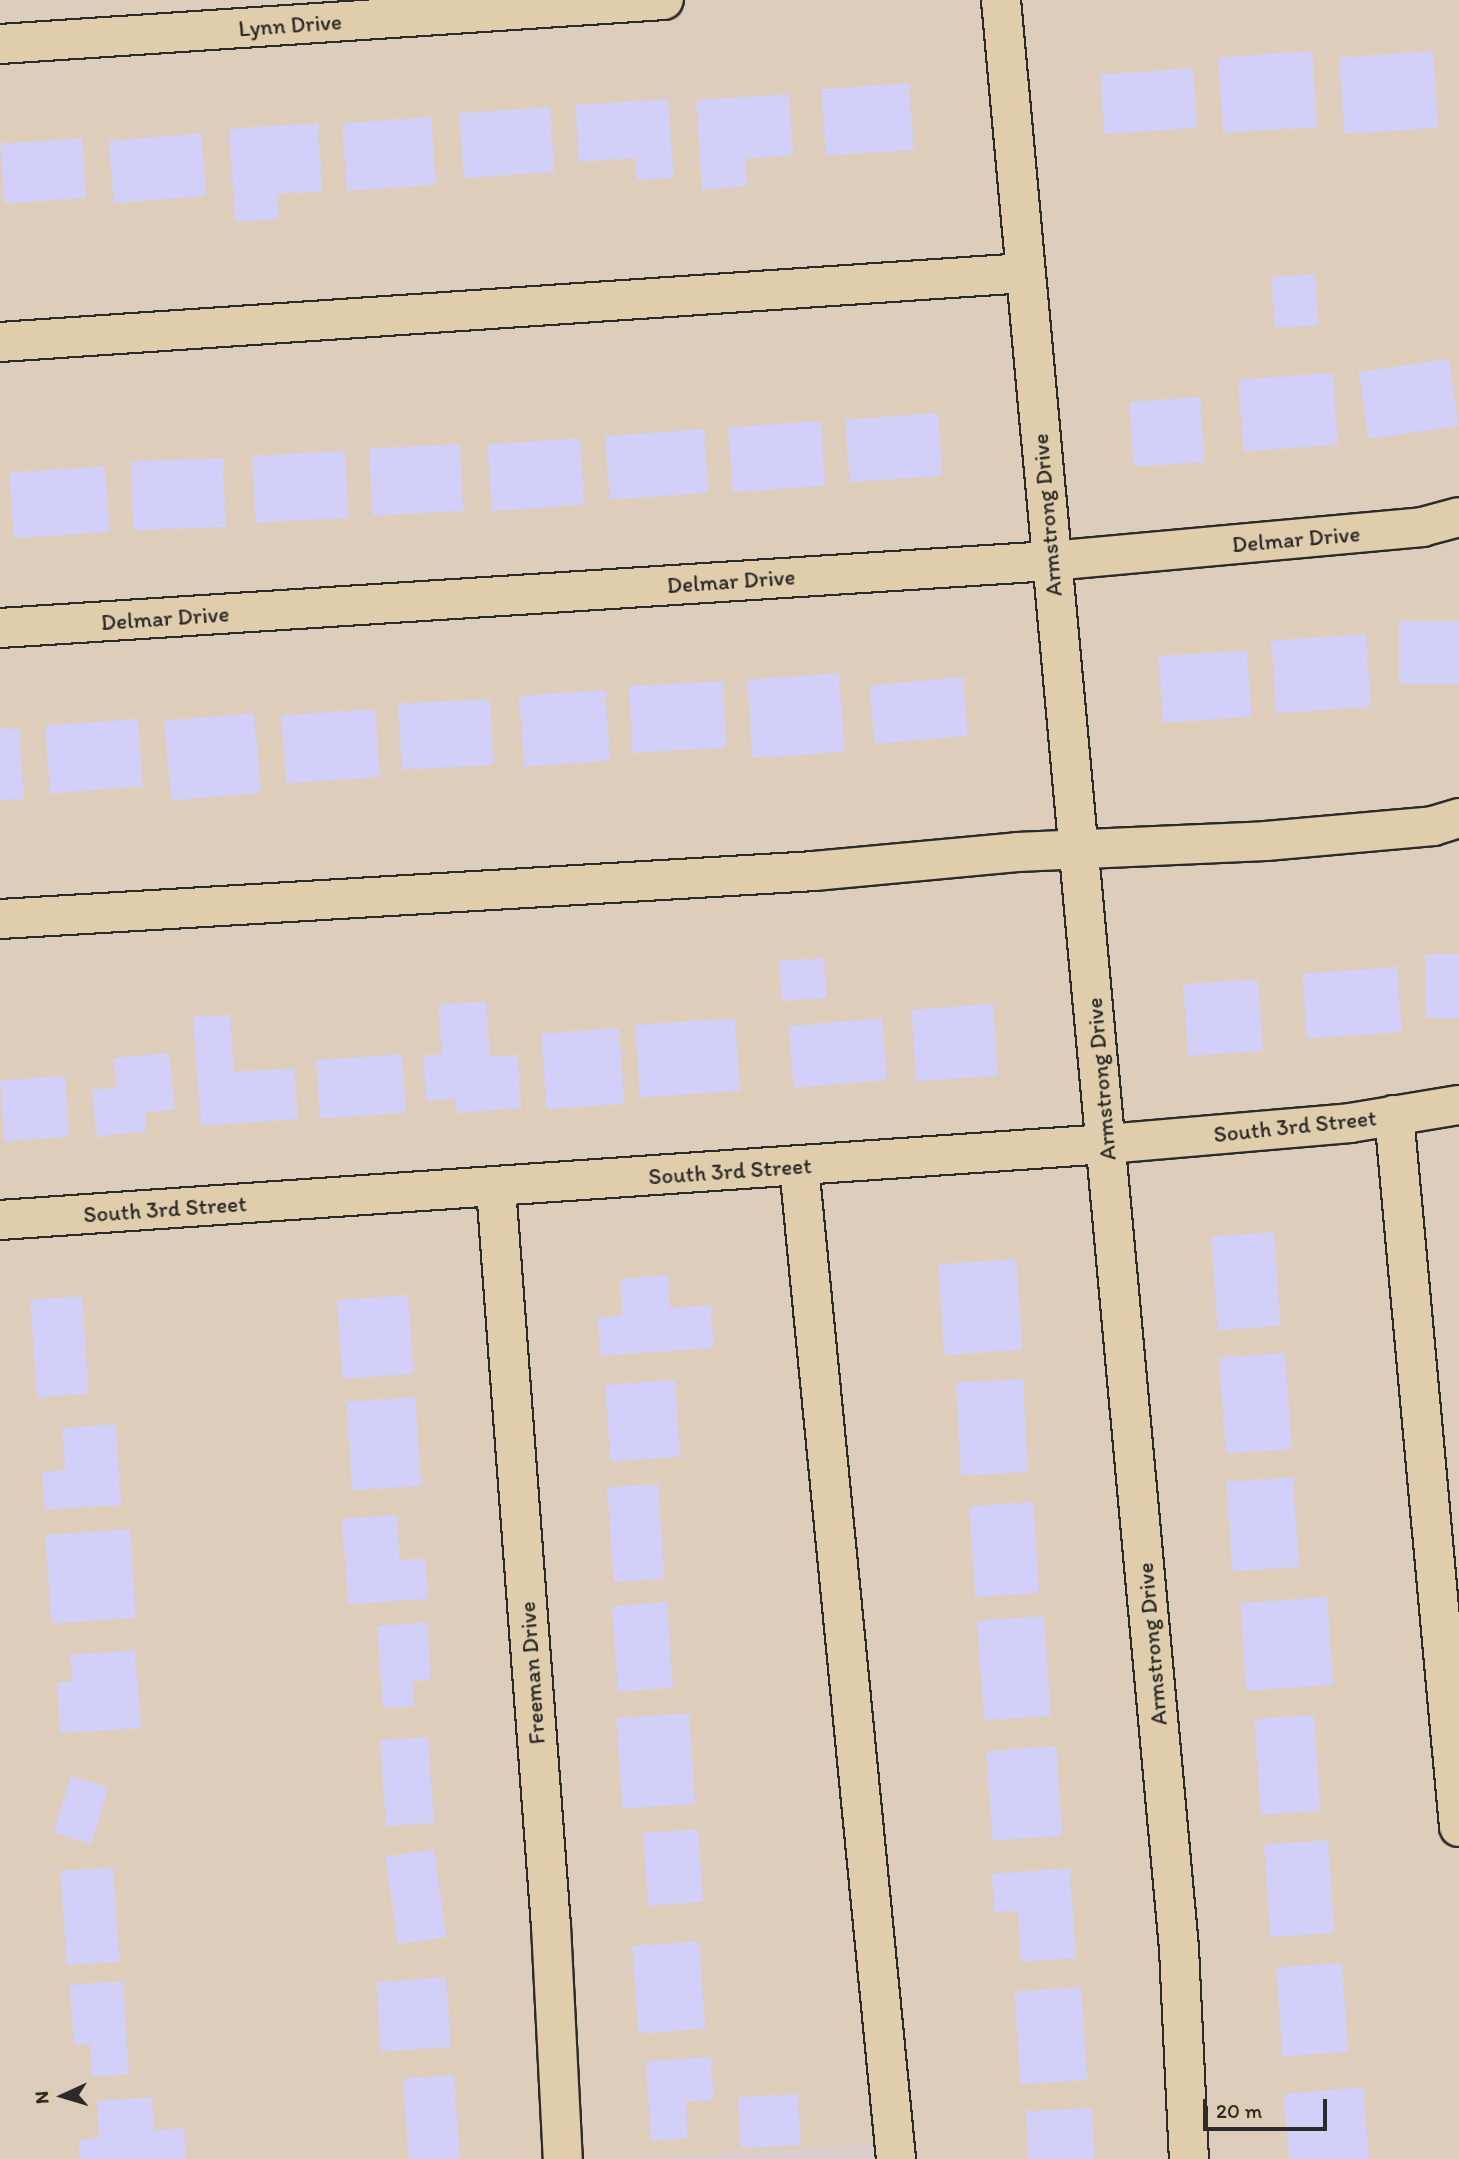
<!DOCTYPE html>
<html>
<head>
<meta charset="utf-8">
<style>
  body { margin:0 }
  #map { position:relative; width:1459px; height:2159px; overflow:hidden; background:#ddcdba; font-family:Itim,sans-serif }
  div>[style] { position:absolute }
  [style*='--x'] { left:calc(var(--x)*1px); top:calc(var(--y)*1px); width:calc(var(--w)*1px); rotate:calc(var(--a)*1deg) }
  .built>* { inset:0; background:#dacecd }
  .building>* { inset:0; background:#d2cff8; transform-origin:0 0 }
  .roads { filter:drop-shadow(2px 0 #2b2b2b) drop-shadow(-2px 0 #2b2b2b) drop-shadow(0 2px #2b2b2b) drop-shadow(0 -2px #2b2b2b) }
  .minor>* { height:38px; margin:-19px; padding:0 19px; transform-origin:19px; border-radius:19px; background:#e0cdab }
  span { translate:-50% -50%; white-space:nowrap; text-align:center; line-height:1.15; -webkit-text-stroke:6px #e0cdab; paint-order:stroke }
  .street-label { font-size:23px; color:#2b2b2b }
  .north { position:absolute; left:28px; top:2061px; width:70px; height:70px; -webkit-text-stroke:5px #e0cdab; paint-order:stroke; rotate:266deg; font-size:19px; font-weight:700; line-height:28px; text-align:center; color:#2b2b2b }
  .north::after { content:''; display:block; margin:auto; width:24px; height:32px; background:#2b2b2b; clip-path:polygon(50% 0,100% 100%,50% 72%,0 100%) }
  .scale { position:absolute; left:1203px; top:2099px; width:124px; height:32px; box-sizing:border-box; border:4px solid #2b2b2b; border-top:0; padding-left:9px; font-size:21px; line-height:24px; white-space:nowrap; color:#2b2b2b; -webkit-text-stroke:5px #e0cdab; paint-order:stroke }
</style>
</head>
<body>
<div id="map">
  <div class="built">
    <i style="clip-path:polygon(874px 2144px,875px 2159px,623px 2159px)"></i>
  </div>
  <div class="building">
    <i style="left:1312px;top:51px;width:76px;height:94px;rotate:86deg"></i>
    <i style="left:1433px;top:51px;width:77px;height:94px;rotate:86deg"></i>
    <i style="left:1193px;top:68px;width:60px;height:93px;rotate:86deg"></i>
    <i style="left:909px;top:83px;width:67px;height:88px;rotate:86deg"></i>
    <i style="clip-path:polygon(789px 94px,793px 155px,745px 159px,747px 186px,702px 190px,696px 100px)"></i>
    <i style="clip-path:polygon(668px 99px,674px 178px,637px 180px,635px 158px,579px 162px,575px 105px)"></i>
    <i style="left:550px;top:107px;width:65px;height:91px;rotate:86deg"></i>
    <i style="left:431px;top:117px;width:68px;height:89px;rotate:86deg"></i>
    <i style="clip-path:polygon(318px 123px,322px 191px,277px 194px,279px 219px,235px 222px,229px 129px)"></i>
    <i style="left:201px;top:133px;width:63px;height:93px;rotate:85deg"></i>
    <i style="left:82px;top:138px;width:60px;height:82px;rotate:86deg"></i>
    <i style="left:1315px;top:274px;width:51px;height:44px;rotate:86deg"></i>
    <i style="left:1449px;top:359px;width:68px;height:91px;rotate:82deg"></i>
    <i style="left:1333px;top:373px;width:72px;height:95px;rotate:86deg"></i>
    <i style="left:1200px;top:397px;width:65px;height:71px;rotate:86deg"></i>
    <i style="left:938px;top:413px;width:63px;height:93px;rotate:86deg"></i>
    <i style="left:821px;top:421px;width:65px;height:93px;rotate:86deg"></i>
    <i style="left:704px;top:429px;width:64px;height:99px;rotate:86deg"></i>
    <i style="left:580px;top:438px;width:67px;height:93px;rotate:86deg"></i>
    <i style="left:460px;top:444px;width:67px;height:91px;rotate:87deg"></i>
    <i style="left:345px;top:451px;width:67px;height:93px;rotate:87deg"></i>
    <i style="left:223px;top:458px;width:69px;height:92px;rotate:88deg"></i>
    <i style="left:105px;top:466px;width:66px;height:96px;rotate:86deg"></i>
    <i style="left:1459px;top:621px;width:63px;height:60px;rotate:90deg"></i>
    <i style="left:1366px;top:634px;width:73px;height:95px;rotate:86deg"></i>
    <i style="left:1247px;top:650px;width:67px;height:89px;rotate:86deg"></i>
    <i style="left:839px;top:673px;width:79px;height:92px;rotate:86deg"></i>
    <i style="left:963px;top:677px;width:59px;height:94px;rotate:85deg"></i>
    <i style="left:723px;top:681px;width:67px;height:94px;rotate:87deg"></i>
    <i style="left:605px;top:690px;width:71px;height:86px;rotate:86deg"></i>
    <i style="left:490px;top:699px;width:66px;height:92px;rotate:87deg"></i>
    <i style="left:375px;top:709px;width:68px;height:94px;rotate:86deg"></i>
    <i style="left:254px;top:713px;width:80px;height:90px;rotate:85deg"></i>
    <i style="left:138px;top:719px;width:68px;height:93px;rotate:86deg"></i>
    <i style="clip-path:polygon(19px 728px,24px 799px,0 800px,0 729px)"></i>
    <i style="left:1459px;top:954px;width:64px;height:34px;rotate:90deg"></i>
    <i style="left:824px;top:958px;width:40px;height:45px;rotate:86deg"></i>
    <i style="left:1397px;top:967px;width:65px;height:95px;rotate:86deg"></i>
    <i style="left:1258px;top:979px;width:72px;height:75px;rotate:86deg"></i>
    <i style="clip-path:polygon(486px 1001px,490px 1057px,518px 1055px,521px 1108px,457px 1113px,456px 1099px,426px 1101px,423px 1056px,442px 1054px,438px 1005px)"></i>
    <i style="left:993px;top:1004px;width:72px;height:82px;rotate:86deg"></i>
    <i style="clip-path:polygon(230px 1015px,234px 1072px,294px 1068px,298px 1119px,201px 1126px,193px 1017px)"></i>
    <i style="left:735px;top:1018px;width:73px;height:100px;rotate:86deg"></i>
    <i style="left:882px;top:1018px;width:62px;height:94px;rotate:85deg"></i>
    <i style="left:619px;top:1028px;width:76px;height:78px;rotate:86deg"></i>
    <i style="clip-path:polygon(169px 1053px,175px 1110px,145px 1112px,146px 1131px,97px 1137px,92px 1090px,117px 1087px,113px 1058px)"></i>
    <i style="left:402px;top:1054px;width:59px;height:86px;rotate:86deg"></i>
    <i style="left:65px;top:1076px;width:61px;height:65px;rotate:86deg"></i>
    <i style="left:1274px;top:1232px;width:94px;height:63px;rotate:86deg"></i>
    <i style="left:1016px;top:1259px;width:91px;height:78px;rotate:86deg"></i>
    <i style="clip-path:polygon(668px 1275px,670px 1308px,711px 1305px,714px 1348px,600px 1356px,598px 1317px,622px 1316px,620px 1279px)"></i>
    <i style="left:408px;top:1295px;width:79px;height:71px;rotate:86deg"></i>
    <i style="left:82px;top:1296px;width:98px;height:52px;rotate:86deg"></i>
    <i style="left:1285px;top:1353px;width:96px;height:66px;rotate:86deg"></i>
    <i style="left:1023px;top:1379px;width:93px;height:67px;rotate:87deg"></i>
    <i style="left:675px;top:1380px;width:77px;height:70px;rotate:86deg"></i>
    <i style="left:415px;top:1397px;width:89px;height:69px;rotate:86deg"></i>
    <i style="clip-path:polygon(116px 1424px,121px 1505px,45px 1510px,42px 1472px,65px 1470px,62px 1428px)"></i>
    <i style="left:1293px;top:1477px;width:90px;height:67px;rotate:86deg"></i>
    <i style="left:658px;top:1484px;width:95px;height:51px;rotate:86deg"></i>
    <i style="left:1033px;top:1502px;width:91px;height:64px;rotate:86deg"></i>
    <i style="clip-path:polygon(397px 1515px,400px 1560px,425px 1559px,428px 1599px,348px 1604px,342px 1519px)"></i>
    <i style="left:130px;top:1529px;width:89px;height:85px;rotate:86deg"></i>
    <i style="left:1327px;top:1597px;width:88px;height:87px;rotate:86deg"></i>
    <i style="left:667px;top:1602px;width:86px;height:55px;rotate:86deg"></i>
    <i style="left:1044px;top:1616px;width:100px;height:67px;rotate:86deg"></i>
    <i style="clip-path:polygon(427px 1622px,431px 1680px,413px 1681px,414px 1706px,383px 1708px,377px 1626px)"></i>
    <i style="clip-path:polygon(135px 1650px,141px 1728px,60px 1733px,57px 1682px,72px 1681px,70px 1655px)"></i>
    <i style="left:689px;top:1713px;width:91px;height:73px;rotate:86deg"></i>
    <i style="left:1314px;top:1715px;width:96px;height:60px;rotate:86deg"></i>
    <i style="left:428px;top:1737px;width:86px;height:48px;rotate:86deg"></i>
    <i style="left:1056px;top:1746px;width:90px;height:70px;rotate:86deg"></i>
    <i style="left:71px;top:1776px;width:39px;height:59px;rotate:17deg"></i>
    <i style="left:698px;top:1829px;width:73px;height:55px;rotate:86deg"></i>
    <i style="left:1328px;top:1840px;width:93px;height:64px;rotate:86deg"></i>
    <i style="left:434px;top:1850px;width:88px;height:49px;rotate:82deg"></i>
    <i style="left:113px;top:1867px;width:95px;height:53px;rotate:86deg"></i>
    <i style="clip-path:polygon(1070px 1868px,1076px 1958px,1021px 1962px,1018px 1911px,994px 1912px,992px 1874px)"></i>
    <i style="left:699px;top:1941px;width:88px;height:67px;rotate:86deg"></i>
    <i style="left:1342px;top:1963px;width:89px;height:66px;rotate:86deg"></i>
    <i style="left:446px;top:1977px;width:70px;height:70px;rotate:86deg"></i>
    <i style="clip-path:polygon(123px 1981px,129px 2074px,92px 2077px,90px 2044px,74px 2045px,69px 1985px)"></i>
    <i style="left:1081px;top:1987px;width:93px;height:67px;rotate:86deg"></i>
    <i style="clip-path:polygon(711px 2057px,714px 2100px,686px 2102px,688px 2138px,651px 2141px,646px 2061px)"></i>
    <i style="left:454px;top:2075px;width:84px;height:51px;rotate:86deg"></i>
    <i style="left:1363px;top:2087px;width:72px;height:80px;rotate:85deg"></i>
    <i style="left:798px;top:2094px;width:51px;height:60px;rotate:87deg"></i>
    <i style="clip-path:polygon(152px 2097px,154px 2130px,184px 2128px,186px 2159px,80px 2159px,79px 2140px,99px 2138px,97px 2101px)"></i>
    <i style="left:1092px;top:2108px;width:51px;height:66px;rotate:87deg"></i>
  </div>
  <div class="roads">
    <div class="minor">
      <i style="--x:1001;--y:0;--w:1957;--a:84.78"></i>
      <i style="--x:1179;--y:1949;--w:210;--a:87.3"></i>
      <i style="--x:0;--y:44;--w:665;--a:-3.79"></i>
      <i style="--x:0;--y:342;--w:1027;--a:-3.85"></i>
      <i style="--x:0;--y:628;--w:1053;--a:-3.65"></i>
      <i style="--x:1051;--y:561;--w:373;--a:-5.2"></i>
      <i style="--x:1422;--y:527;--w:38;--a:-15"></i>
      <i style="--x:0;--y:919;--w:815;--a:-3.37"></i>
      <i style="--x:814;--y:871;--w:204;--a:-5.3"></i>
      <i style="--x:1017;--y:852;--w:249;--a:-2.5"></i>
      <i style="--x:1266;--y:841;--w:168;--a:-5.1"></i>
      <i style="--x:1433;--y:826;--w:27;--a:-17"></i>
      <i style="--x:1394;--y:1115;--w:715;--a:84.78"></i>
      <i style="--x:799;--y:1166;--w:998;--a:84.42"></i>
      <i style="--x:496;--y:1188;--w:740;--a:85.74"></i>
      <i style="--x:551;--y:1926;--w:233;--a:87.1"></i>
      <i style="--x:0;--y:1220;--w:1110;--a:-3.93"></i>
      <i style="--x:1107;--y:1144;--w:244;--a:-4.9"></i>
      <i style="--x:1350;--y:1123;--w:110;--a:-9.4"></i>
    </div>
  </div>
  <div class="street-label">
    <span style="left:290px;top:25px;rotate:-4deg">Lynn Drive</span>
    <span style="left:1047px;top:515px;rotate:-95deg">Armstrong Drive</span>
    <span style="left:1296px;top:539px;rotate:-5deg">Delmar Drive</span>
    <span style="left:731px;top:581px;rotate:-4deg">Delmar Drive</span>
    <span style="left:165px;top:618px;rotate:-4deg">Delmar Drive</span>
    <span style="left:1101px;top:1079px;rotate:-95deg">Armstrong Drive</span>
    <span style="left:1295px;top:1126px;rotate:-6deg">South 3rd Street</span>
    <span style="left:730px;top:1171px;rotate:-4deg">South 3rd Street</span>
    <span style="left:165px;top:1209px;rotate:-4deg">South 3rd Street</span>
    <span style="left:1152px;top:1644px;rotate:-95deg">Armstrong Drive</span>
    <span style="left:532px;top:1673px;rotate:-94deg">Freeman Drive</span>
  </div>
  <div class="north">N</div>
  <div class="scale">20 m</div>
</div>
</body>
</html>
